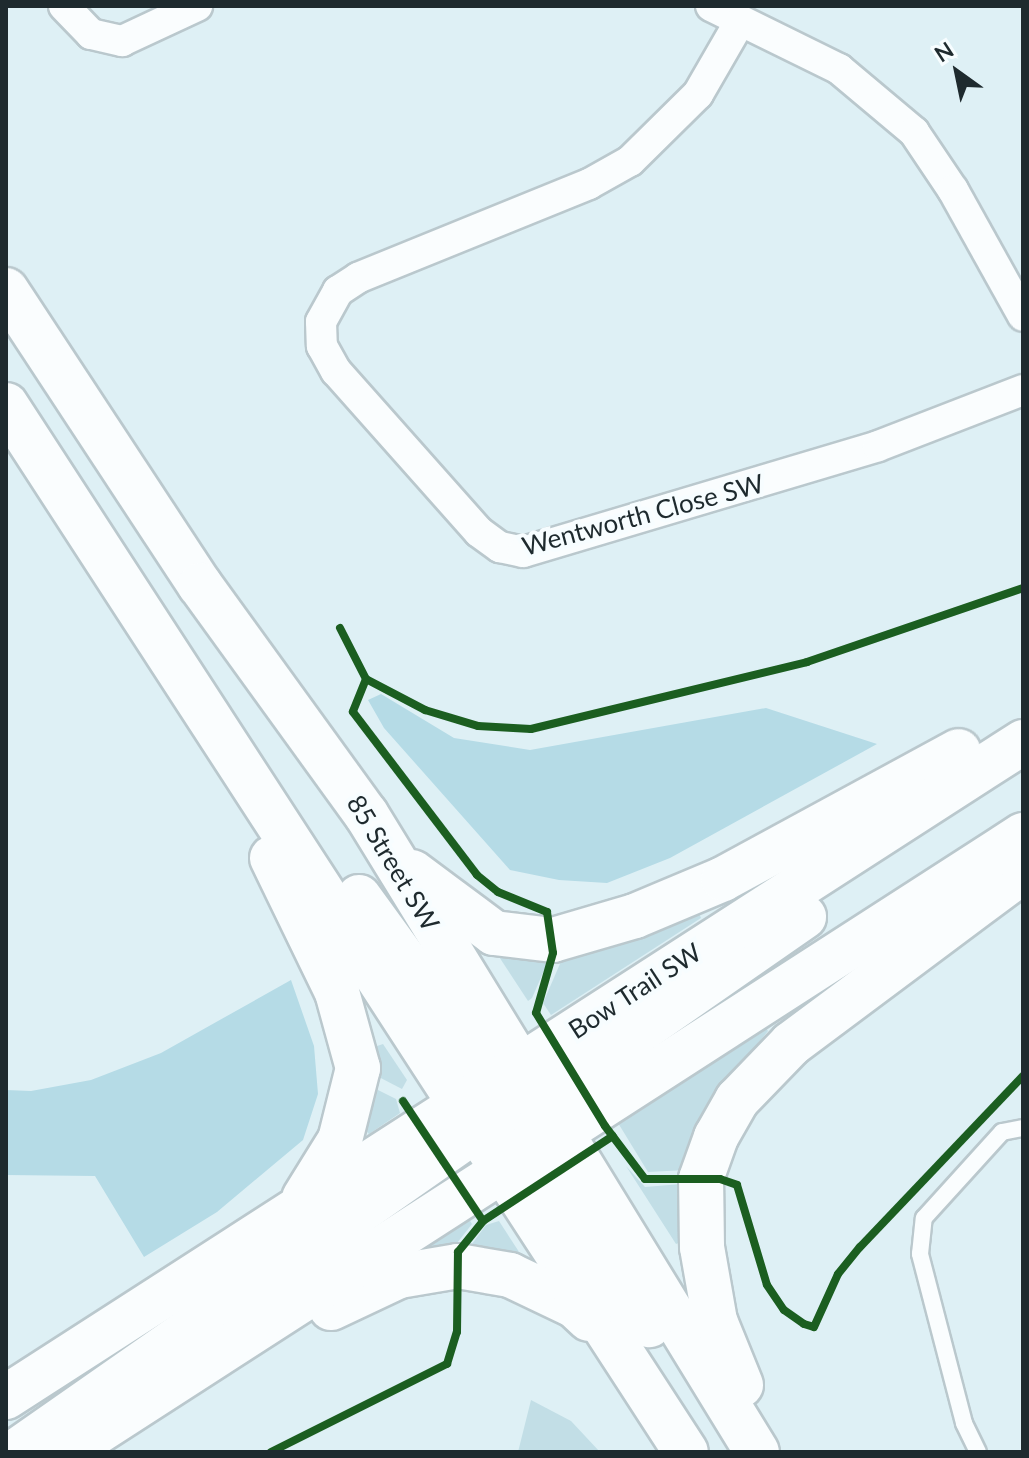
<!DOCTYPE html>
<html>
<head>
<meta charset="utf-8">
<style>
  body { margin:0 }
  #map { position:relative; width:1029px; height:1458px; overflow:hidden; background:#def0f5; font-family:Lato,sans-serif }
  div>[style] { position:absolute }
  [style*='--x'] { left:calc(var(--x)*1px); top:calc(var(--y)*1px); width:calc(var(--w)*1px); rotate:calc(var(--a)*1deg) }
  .green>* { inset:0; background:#c2dee6 }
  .forest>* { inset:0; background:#b5dbe6 }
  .roads { filter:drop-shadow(2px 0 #bac8cd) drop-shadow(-2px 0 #bac8cd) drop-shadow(0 2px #bac8cd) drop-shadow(0 -2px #bac8cd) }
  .lane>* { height:16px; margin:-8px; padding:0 8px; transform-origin:8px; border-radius:8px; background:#fafdfe }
  .street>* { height:30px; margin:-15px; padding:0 15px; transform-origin:15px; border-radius:15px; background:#fafdfe }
  .secondary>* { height:44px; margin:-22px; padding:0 22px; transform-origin:22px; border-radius:22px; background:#fafdfe }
  .cycleway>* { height:8px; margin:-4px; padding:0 4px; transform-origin:4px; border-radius:4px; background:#1b5e20 }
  span { translate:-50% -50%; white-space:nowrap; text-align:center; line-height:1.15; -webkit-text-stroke:8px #f7fdff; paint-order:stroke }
  .street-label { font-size:26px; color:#1e2a2e }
  .frame { position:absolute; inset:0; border:8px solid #1e2a2e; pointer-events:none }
  .north { position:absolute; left:917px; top:32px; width:80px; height:80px; -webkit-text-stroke:6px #f7fdff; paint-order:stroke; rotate:327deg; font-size:22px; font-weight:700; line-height:32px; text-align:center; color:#1e2a2e }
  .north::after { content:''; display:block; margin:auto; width:28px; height:36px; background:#1e2a2e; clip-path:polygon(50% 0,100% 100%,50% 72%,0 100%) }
</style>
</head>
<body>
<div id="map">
  <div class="green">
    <i style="clip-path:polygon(696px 906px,701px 918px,551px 1015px,543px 1003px,566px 950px)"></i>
    <i style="clip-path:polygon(490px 943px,549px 959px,532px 998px,528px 1001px)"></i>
    <i style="clip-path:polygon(762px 1022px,768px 1031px,729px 1079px,686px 1170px,648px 1172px,615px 1118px)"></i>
    <i style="clip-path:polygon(383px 1044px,407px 1080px,402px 1089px,373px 1074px,371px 1048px)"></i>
    <i style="clip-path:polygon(378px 1090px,396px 1099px,400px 1113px,369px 1134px,362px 1127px,370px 1093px)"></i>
    <i style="clip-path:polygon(626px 1166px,645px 1187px,681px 1184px,687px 1240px,676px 1244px)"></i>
    <i style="clip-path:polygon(467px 1216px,472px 1224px,450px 1252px,423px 1255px,419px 1246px)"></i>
    <i style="clip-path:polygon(499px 1221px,523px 1258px,469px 1248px,486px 1225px)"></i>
    <i style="clip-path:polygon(531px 1400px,571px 1421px,600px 1452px,518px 1452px)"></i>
  </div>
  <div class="forest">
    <i style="clip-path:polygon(381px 694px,454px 738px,530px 750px,766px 708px,877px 744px,670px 858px,607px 883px,559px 880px,510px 870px,384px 728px,368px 700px)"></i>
    <i style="clip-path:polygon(291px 980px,314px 1046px,318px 1094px,303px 1140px,217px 1212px,144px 1257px,95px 1176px,6px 1175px,6px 1090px,31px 1091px,91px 1080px,161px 1053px)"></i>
  </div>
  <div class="roads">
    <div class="lane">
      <i style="--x:978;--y:1452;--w:32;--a:-116"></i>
      <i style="--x:964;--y:1423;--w:175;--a:-104.6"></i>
      <i style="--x:920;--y:1254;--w:36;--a:-84"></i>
      <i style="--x:924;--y:1218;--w:116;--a:-47.8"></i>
      <i style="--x:1002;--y:1132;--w:21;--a:-11"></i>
    </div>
    <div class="street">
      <i style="--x:64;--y:6;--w:39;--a:46"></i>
      <i style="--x:91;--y:34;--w:32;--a:13"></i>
      <i style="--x:122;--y:41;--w:83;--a:-25"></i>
      <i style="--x:711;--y:6;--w:143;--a:26.2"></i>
      <i style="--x:839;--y:69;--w:98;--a:40"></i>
      <i style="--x:914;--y:132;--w:70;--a:56.1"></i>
      <i style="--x:953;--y:190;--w:144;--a:60.9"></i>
      <i style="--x:739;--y:23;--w:82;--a:120"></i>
      <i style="--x:698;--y:94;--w:95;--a:135.4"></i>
      <i style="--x:630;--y:161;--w:47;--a:150.7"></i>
      <i style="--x:589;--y:184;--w:249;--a:157.9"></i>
      <i style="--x:358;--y:278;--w:24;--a:147"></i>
      <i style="--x:338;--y:291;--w:35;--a:119"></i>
      <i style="--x:321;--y:322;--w:24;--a:88"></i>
      <i style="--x:322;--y:346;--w:29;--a:61"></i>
      <i style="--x:336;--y:371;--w:215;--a:48.4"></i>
      <i style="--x:479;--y:532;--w:26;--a:36"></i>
      <i style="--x:500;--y:547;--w:24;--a:12"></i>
      <i style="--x:523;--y:552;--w:370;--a:-16.6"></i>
      <i style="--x:878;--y:446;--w:155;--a:-21.1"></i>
    </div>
    <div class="secondary">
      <i style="--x:6;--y:290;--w:353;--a:56.7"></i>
      <i style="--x:200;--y:585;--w:283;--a:54.1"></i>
      <i style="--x:366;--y:814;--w:748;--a:58.5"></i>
      <i style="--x:6;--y:405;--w:1248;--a:57"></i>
      <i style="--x:272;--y:858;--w:149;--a:64.1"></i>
      <i style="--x:337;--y:992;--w:79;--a:74.6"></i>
      <i style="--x:358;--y:1068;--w:74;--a:104"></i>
      <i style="--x:340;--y:1140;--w:68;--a:121.8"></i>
      <i style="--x:412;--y:872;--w:102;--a:36.6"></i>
      <i style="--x:494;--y:933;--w:59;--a:6.8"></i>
      <i style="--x:553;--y:940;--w:85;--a:-16.3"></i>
      <i style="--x:635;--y:916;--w:95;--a:-22.8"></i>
      <i style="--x:723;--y:879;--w:268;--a:-28.5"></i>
      <i style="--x:359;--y:897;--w:258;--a:54"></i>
      <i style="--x:519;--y:1123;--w:73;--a:-40"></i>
      <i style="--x:575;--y:1076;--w:279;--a:-34.8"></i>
      <i style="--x:511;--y:1139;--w:232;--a:53.4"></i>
      <i style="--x:331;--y:1308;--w:75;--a:-25.2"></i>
      <i style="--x:399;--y:1276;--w:60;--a:-9.6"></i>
      <i style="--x:458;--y:1266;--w:53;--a:9.8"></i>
      <i style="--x:510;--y:1275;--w:72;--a:25.5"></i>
      <i style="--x:575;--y:1306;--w:19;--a:43"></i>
      <i style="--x:741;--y:1385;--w:69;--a:-112.1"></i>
      <i style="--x:715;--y:1321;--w:75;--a:-100"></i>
      <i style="--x:702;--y:1247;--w:68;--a:-90.8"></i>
      <i style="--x:701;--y:1179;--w:45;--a:-70.3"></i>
      <i style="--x:716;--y:1137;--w:43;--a:-60.4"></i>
      <i style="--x:737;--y:1100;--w:78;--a:-46"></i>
      <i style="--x:791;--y:1044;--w:289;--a:-36.7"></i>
      <i style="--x:6;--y:1397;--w:1210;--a:-32.78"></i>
      <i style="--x:15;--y:1452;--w:590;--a:-34.93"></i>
      <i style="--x:66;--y:1452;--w:1139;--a:-32.81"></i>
    </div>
  </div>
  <div class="cycleway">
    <i style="--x:340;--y:628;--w:57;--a:63"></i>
    <i style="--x:366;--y:679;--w:67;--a:27.7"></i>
    <i style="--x:425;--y:710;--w:55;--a:16.8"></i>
    <i style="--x:478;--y:726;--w:53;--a:3.2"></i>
    <i style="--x:531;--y:729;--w:284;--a:-13.6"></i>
    <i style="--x:807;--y:662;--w:228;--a:-18.9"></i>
    <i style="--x:366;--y:679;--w:35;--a:112"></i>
    <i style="--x:353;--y:712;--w:205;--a:52.7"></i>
    <i style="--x:477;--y:875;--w:27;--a:39"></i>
    <i style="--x:498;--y:892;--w:53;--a:22.2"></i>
    <i style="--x:547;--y:912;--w:41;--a:81.7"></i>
    <i style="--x:553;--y:953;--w:62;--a:105.8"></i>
    <i style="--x:536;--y:1013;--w:132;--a:58.6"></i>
    <i style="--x:605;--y:1126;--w:66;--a:53"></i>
    <i style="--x:645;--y:1179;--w:75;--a:0"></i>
    <i style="--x:720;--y:1179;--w:18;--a:19"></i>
    <i style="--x:737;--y:1185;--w:104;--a:73.3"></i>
    <i style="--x:767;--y:1285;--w:30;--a:56"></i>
    <i style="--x:784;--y:1310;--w:24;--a:35"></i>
    <i style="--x:804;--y:1324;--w:10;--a:17"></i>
    <i style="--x:814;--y:1327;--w:58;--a:-65.6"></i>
    <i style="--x:838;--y:1274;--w:35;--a:-51"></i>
    <i style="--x:860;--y:1247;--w:236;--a:-46.4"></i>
    <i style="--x:403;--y:1101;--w:144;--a:56.3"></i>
    <i style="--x:271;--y:1452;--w:197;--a:-26.6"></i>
    <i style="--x:447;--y:1364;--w:34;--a:-73"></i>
    <i style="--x:457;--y:1332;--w:80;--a:-89.3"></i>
    <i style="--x:458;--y:1252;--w:40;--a:-51"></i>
    <i style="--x:483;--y:1221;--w:155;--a:-33.2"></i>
  </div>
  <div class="street-label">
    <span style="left:643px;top:515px;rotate:-15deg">Wentworth Close SW</span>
    <span style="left:393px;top:863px;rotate:59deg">85 Street SW</span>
    <span style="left:635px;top:991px;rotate:-33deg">Bow Trail SW</span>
  </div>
  <div class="frame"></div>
  <div class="north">N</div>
</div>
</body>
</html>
